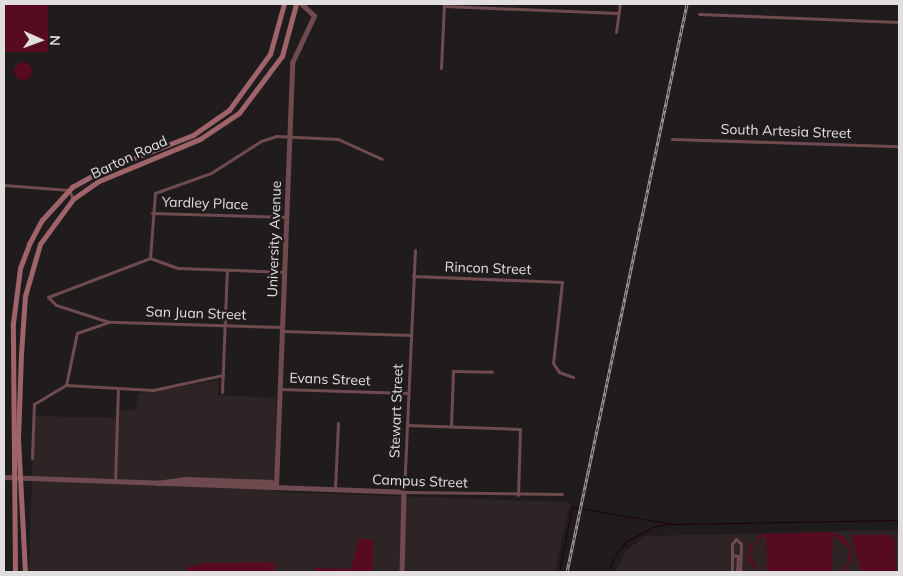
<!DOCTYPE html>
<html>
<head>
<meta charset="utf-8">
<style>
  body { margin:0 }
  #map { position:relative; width:903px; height:576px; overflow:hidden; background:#201c1d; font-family:Mulish,sans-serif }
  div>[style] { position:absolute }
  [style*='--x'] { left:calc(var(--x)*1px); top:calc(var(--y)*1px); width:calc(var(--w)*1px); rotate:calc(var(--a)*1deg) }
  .built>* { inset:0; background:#2e2425 }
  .green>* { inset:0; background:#570b1f; transform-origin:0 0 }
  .round { border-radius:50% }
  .stream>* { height:1px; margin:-0.5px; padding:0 0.5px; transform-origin:0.5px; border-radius:0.5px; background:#210005 }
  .minor>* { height:3px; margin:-1.5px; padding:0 1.5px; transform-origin:1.5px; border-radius:1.5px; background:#6f4b4f }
  .tertiary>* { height:4.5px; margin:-2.25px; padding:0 2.25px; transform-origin:2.25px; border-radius:2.25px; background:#6f4b4f }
  .secondary>* { height:5px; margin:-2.5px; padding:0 2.5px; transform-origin:2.5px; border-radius:2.5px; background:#9e646a }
  .rail>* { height:3px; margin-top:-1.5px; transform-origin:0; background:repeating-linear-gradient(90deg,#201c1d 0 4px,#a09d9d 0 8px); box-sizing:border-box; border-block:1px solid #a09d9d }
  span { translate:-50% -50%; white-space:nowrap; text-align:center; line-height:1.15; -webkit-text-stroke:4.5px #201c1d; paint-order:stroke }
  .street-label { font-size:14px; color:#e0dede }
  .frame { position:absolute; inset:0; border:5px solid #e0dede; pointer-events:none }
  .north { position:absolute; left:15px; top:15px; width:50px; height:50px; -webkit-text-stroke:4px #201c1d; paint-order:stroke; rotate:92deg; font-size:14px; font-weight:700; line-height:20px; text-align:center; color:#e0dede }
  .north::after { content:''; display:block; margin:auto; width:18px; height:22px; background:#e0dede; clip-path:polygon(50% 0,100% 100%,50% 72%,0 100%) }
</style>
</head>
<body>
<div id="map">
  <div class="built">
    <i style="clip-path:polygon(219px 380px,218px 395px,276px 398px,274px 492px,570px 502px,555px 572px,29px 572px,34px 416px,114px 418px,122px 410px,135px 410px,139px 394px)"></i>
    <i style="clip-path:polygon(899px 530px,899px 572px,616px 572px,625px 551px,646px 536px)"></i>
  </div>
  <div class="green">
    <i style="left:4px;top:4px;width:44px;height:48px"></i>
    <i class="round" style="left:14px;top:62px;width:18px;height:18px"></i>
    <i style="clip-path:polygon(832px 532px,844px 537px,852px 549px,852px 560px,843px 572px,838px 572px,848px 563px,850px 550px,833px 535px,832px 572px,767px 572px,766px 536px,755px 541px,749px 553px,760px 572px,748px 562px,748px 548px,761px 534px)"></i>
    <i style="clip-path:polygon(852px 535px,890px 535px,895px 539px,896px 572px,860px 571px)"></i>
    <i style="clip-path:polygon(359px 538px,374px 540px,373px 572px,314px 572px,315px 568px,351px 569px)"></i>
    <i style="clip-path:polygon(275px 562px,274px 572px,186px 572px,186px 568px,203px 563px)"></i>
  </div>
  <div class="stream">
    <i style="--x:559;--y:572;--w:66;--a:-78.7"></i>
    <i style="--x:572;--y:507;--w:102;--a:9.6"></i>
    <i style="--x:673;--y:524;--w:225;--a:-1"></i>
    <i style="--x:609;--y:572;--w:17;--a:-73"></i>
    <i style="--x:614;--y:556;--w:20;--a:-49"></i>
    <i style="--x:627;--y:541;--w:32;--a:-28"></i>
    <i style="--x:655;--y:526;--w:15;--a:-8"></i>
  </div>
  <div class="minor">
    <i style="--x:444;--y:6;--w:174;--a:2.3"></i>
    <i style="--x:699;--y:14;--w:200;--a:2.3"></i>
    <i style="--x:616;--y:32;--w:28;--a:-82"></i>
    <i style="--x:441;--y:68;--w:64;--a:-87.3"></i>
    <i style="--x:672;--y:139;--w:227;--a:1.8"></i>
    <i style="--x:4;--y:185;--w:65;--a:4.4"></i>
    <i style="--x:69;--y:190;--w:10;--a:66"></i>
    <i style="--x:152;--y:213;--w:134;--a:1.7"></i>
    <i style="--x:415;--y:250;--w:242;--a:92.6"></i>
    <i style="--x:404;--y:492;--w:158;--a:0.7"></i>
    <i style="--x:150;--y:258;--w:65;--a:-85.6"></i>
    <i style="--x:155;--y:193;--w:59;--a:-19.7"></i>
    <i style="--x:211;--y:173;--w:59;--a:-32.6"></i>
    <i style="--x:261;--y:141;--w:16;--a:-18"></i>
    <i style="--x:276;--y:136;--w:62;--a:2.8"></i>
    <i style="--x:338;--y:139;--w:48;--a:24.4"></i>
    <i style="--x:413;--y:276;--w:149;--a:2.3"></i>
    <i style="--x:562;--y:282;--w:81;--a:96.3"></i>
    <i style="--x:553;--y:363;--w:11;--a:56"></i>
    <i style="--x:559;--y:372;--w:15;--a:20"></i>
    <i style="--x:282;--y:327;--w:173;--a:-178.3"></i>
    <i style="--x:109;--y:322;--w:56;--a:-162.2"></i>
    <i style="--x:56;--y:305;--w:11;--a:-135"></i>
    <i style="--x:48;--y:297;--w:109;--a:-20.9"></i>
    <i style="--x:150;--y:258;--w:30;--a:20"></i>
    <i style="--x:178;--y:268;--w:107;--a:2.1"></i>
    <i style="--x:283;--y:331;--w:128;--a:1.8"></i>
    <i style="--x:66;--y:385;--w:87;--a:3.3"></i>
    <i style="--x:153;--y:390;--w:72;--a:-12.1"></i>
    <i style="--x:281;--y:389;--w:127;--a:1.8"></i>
    <i style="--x:222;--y:392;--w:122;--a:-87.7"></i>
    <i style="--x:407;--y:425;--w:113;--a:2"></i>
    <i style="--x:520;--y:429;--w:66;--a:91.7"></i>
    <i style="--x:451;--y:426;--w:55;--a:-87.9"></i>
    <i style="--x:453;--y:371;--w:39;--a:1"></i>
    <i style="--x:32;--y:458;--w:54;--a:-87.9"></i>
    <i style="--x:34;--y:404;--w:37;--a:-31"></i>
    <i style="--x:66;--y:385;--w:53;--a:-78.1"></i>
    <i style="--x:77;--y:333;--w:34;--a:-19"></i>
    <i style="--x:115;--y:482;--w:93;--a:-88.2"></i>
    <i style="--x:335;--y:489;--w:66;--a:-87.4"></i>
    <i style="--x:732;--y:555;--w:6;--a:9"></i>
    <i style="--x:738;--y:556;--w:16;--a:94"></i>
    <i style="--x:732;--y:572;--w:28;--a:-90"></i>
    <i style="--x:732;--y:544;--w:6;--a:-51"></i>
    <i style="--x:736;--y:539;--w:7;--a:45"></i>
    <i style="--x:741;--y:544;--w:28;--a:92"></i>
  </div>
  <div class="tertiary">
    <i style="--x:4;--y:477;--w:400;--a:2.1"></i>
    <i style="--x:404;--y:492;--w:80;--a:91.4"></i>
    <i style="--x:157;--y:483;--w:30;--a:-8"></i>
    <i style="--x:187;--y:479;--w:84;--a:2"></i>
    <i style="--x:271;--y:482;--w:6;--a:39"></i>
    <i style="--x:276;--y:486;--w:423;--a:-87.8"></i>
    <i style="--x:292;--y:63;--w:52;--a:-64.9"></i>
    <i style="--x:314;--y:16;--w:18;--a:-137"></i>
  </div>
  <div class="secondary">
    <i style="--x:15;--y:572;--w:249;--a:-90.5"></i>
    <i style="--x:13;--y:323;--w:55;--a:-82.7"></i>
    <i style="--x:20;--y:268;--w:26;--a:-69"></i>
    <i style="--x:29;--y:244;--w:27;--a:-62"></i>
    <i style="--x:42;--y:220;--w:45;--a:-47.7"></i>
    <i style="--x:72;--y:187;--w:31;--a:-29"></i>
    <i style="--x:99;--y:172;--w:101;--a:-21.5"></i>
    <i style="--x:193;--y:135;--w:44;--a:-34.8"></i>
    <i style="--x:229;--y:110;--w:69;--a:-53.8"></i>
    <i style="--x:270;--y:54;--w:52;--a:-74.4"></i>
    <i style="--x:25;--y:572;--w:133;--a:-93"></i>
    <i style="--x:18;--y:439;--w:85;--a:-88"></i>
    <i style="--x:21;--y:354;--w:58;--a:-86.1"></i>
    <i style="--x:25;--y:296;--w:54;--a:-73.9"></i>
    <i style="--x:40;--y:244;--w:56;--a:-53.7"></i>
    <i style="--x:73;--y:199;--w:32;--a:-35"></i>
    <i style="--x:99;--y:181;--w:109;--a:-22.6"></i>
    <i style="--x:200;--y:139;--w:47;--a:-33.7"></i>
    <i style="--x:239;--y:113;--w:71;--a:-53"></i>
    <i style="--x:282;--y:56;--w:54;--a:-74.9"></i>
  </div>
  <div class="rail">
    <i style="--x:567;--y:572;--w:581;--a:-78.07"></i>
  </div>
  <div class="street-label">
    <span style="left:786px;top:131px;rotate:2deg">South Artesia Street</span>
    <span style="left:129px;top:157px;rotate:-25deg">Barton Road</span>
    <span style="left:205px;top:203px;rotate:2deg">Yardley Place</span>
    <span style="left:274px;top:239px;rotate:-88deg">University Avenue</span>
    <span style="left:488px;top:268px;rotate:2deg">Rincon Street</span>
    <span style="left:196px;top:313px;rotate:2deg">San Juan Street</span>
    <span style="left:330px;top:379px;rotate:2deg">Evans Street</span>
    <span style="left:396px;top:411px;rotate:-88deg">Stewart Street</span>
    <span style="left:420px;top:481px;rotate:2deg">Campus Street</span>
  </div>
  <div class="frame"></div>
  <div class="north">N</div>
</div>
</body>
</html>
